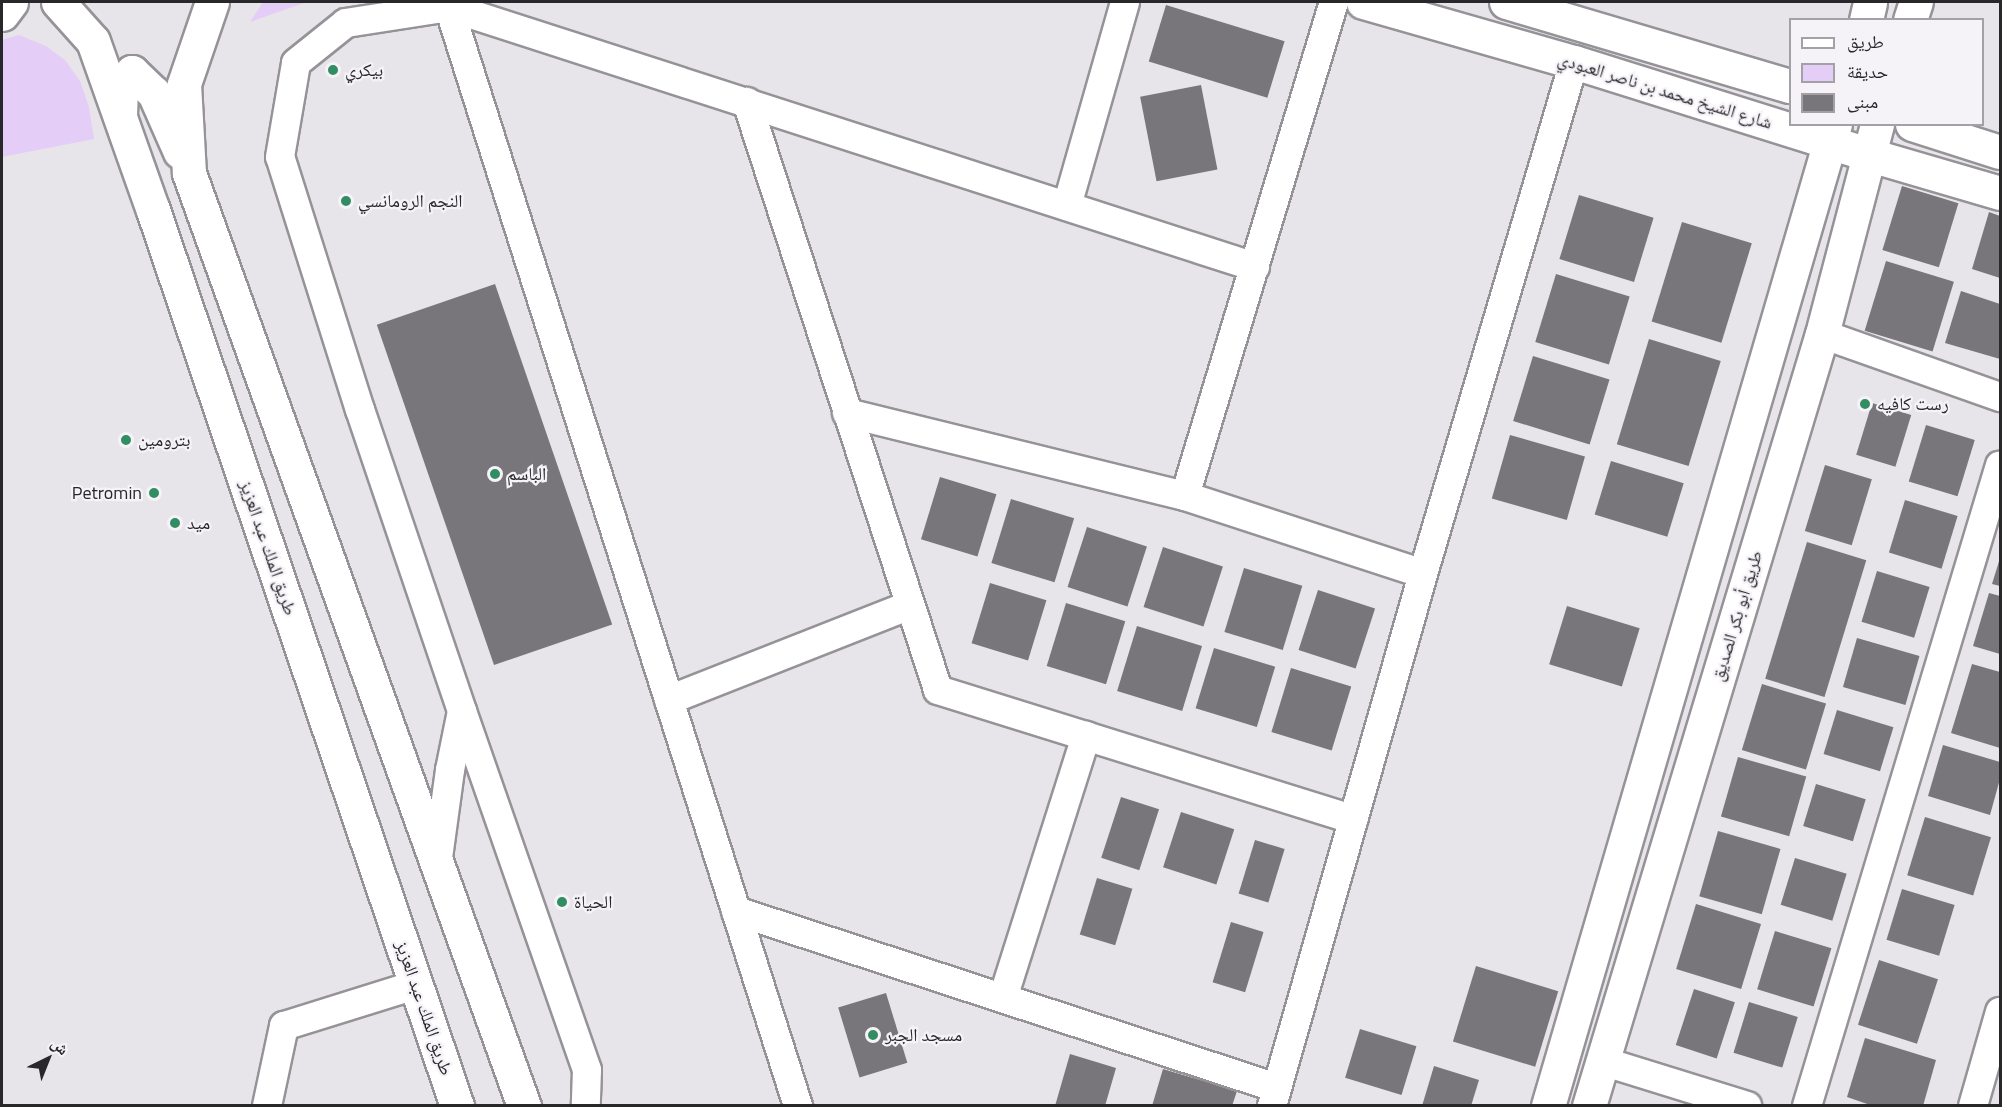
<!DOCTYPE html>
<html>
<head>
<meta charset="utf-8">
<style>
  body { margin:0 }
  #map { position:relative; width:2002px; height:1107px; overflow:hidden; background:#e8e5ea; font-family:"Titillium Web","Noto Naskh Arabic",sans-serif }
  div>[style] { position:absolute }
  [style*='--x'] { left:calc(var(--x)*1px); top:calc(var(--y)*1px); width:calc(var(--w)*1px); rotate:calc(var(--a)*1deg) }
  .green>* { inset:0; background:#e4cdf7 }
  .building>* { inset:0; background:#78767a; transform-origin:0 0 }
  .roads { filter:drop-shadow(2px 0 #969398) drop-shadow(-2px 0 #969398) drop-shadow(0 2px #969398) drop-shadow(0 -2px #969398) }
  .street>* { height:28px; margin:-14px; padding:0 14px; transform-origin:14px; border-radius:14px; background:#fff }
  .secondary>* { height:33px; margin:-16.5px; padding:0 16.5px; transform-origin:16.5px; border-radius:16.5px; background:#fff }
  .highway>* { height:33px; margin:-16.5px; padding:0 16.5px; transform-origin:16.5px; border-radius:16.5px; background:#fff }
  .dots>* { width:16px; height:16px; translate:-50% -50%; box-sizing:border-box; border:3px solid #f5f2f8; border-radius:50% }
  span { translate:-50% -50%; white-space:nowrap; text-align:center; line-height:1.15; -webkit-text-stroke:4.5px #f5f2f8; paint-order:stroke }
  .poi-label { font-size:18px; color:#282729 }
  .left { translate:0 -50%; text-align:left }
  .right { translate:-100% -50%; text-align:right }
  .street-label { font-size:18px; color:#282729 }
  .frame { position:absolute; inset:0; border:3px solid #282729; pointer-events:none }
  .legend { position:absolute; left:1789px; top:18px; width:195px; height:108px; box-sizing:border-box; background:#f5f2f8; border:2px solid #a3a1a5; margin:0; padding:8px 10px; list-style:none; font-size:18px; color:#282729 }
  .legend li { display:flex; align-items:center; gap:12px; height:30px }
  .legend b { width:30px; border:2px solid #a3a1a5 }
  .north { position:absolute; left:18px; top:1029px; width:60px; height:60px; -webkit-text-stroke:4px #f5f2f8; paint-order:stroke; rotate:43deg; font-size:16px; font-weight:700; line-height:24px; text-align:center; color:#282729 }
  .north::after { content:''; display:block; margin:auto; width:21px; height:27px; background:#282729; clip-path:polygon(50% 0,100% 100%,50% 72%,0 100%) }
</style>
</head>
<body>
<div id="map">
  <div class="green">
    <i style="clip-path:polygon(263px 2px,307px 2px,250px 22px)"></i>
    <i style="clip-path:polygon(19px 35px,46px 46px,65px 60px,80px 81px,89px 107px,94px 139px,2px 157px,2px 40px)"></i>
  </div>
  <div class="building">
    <i style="left:1166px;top:5px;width:124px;height:59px;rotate:17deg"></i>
    <i style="left:1201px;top:85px;width:86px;height:62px;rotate:79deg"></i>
    <i style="left:1902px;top:186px;width:59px;height:67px;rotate:17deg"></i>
    <i style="left:1579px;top:195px;width:78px;height:67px;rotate:17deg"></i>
    <i style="clip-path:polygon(1989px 212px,2000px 216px,2000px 278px,1972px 269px)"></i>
    <i style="left:1682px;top:222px;width:73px;height:104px;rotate:17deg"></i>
    <i style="left:1886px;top:261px;width:71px;height:73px;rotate:17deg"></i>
    <i style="left:1556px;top:274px;width:77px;height:71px;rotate:17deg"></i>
    <i style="left:495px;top:284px;width:360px;height:125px;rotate:71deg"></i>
    <i style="clip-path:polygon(1961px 291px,2000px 304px,2000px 359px,1945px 343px)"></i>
    <i style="left:1649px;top:339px;width:75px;height:110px;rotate:17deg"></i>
    <i style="left:1533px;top:356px;width:80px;height:68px;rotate:17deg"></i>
    <i style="left:1872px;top:403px;width:41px;height:54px;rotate:17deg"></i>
    <i style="left:1926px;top:425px;width:51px;height:59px;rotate:17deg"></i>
    <i style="left:1510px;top:435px;width:78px;height:66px;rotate:16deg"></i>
    <i style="left:1611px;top:461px;width:76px;height:56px;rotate:17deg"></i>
    <i style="left:1825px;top:465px;width:49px;height:69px;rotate:17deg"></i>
    <i style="left:940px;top:477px;width:59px;height:65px;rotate:17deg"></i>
    <i style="left:1011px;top:499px;width:66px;height:67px;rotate:17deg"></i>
    <i style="left:1905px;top:500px;width:55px;height:55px;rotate:17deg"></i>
    <i style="left:1087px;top:527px;width:63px;height:63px;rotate:18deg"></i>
    <i style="left:1807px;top:542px;width:62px;height:143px;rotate:17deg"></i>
    <i style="left:1163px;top:547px;width:63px;height:63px;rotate:18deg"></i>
    <i style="clip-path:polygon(2000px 558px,2000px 586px,1992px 584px)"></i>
    <i style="left:1244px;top:568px;width:61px;height:67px;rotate:17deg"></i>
    <i style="left:1877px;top:571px;width:55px;height:53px;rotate:17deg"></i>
    <i style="left:990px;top:583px;width:59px;height:63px;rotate:17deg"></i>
    <i style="left:1318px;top:590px;width:60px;height:63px;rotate:18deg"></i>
    <i style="clip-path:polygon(1989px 593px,2000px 596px,2000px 654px,1973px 646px)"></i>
    <i style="left:1066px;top:603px;width:62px;height:66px;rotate:17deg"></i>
    <i style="left:1567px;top:606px;width:76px;height:61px;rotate:17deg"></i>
    <i style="left:1137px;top:626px;width:68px;height:68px;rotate:17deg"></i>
    <i style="left:1857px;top:638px;width:65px;height:51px;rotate:16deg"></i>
    <i style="left:1214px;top:648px;width:64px;height:63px;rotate:17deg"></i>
    <i style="clip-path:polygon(1972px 664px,2000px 672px,2000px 748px,1951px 733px)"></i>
    <i style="left:1291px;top:668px;width:63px;height:67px;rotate:17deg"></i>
    <i style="left:1762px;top:684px;width:67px;height:69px;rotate:17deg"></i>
    <i style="left:1837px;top:710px;width:59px;height:46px;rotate:17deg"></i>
    <i style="clip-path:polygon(1943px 745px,2000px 762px,2000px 779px,1990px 815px,1928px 796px)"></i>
    <i style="left:1738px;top:757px;width:71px;height:62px;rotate:16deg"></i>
    <i style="left:1816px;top:784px;width:52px;height:44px;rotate:17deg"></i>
    <i style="left:1121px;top:797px;width:40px;height:64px;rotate:18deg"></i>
    <i style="left:1181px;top:812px;width:56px;height:58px;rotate:18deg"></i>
    <i style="left:1925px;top:817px;width:69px;height:61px;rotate:17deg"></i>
    <i style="left:1718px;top:831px;width:65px;height:68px;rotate:16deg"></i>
    <i style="left:1255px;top:840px;width:31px;height:56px;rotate:17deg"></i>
    <i style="left:1795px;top:858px;width:54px;height:49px;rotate:17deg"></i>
    <i style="left:1097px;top:878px;width:37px;height:59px;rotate:17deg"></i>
    <i style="left:1902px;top:889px;width:55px;height:53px;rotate:17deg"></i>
    <i style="left:1696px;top:904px;width:68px;height:68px;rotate:17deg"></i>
    <i style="left:1231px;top:922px;width:34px;height:63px;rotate:17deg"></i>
    <i style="left:1775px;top:931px;width:59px;height:61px;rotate:17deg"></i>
    <i style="left:1879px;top:960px;width:62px;height:68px;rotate:18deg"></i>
    <i style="left:1476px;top:966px;width:86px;height:79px;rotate:17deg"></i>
    <i style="left:1694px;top:989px;width:43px;height:59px;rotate:18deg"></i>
    <i style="left:886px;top:993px;width:73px;height:50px;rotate:73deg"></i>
    <i style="left:1749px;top:1002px;width:51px;height:53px;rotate:17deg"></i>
    <i style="left:1360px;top:1029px;width:59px;height:51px;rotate:17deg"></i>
    <i style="clip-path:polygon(1865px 1038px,1936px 1060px,1923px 1106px,1873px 1106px,1847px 1097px)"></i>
    <i style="clip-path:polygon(1070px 1054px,1116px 1068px,1105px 1106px,1055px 1106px)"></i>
    <i style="clip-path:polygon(1434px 1066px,1479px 1080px,1471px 1106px,1422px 1106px)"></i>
    <i style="clip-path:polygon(1163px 1069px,1237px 1091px,1232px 1106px,1152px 1106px)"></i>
  </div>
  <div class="roads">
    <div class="street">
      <i style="--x:449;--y:7;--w:847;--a:17.88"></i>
      <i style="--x:747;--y:102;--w:618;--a:72"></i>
      <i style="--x:938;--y:690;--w:435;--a:17.3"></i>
      <i style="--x:1067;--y:206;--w:212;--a:-74.1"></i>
      <i style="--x:1822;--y:334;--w:189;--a:19.5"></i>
      <i style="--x:847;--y:413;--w:348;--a:13.8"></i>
      <i style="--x:1185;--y:496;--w:250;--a:18.1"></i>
      <i style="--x:1185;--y:496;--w:516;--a:-73.22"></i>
      <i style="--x:669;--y:700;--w:259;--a:-21.5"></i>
      <i style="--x:462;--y:711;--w:380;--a:70.8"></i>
      <i style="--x:587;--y:1070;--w:36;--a:92"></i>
      <i style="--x:437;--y:865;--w:96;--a:-82.2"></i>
      <i style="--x:450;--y:770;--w:60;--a:-78.5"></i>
      <i style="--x:462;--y:711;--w:318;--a:-108.7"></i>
      <i style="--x:360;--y:410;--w:265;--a:-107.5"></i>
      <i style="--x:280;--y:157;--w:95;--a:-80.3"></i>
      <i style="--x:296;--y:63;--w:64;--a:-38.7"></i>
      <i style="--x:346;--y:23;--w:104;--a:-8.8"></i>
      <i style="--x:449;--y:7;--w:1153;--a:72.38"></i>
      <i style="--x:736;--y:911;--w:569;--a:18.12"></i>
      <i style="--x:1003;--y:998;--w:275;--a:-72.4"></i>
      <i style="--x:1602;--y:1061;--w:152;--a:17.2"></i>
      <i style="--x:267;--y:1106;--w:82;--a:-78"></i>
      <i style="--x:284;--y:1026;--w:138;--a:-17.3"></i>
      <i style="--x:1272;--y:1106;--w:553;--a:-74.15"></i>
      <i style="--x:1423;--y:574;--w:534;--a:-73.57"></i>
      <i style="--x:1807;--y:1106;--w:669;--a:-73.24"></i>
      <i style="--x:1973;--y:1106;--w:98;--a:-74"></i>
    </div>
    <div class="secondary">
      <i style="--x:1363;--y:2;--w:219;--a:15.9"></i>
      <i style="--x:1574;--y:62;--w:310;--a:17.4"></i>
      <i style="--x:1870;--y:155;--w:135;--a:16.3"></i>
      <i style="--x:1506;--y:2;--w:296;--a:16.5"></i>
      <i style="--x:2;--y:14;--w:15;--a:-53"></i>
      <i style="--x:1866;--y:20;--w:18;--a:-77"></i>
      <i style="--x:1910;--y:20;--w:19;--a:-72"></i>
      <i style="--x:1912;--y:124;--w:92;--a:17.7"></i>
      <i style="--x:1548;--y:1106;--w:1023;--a:-73.71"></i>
      <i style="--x:1589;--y:1106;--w:806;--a:-73.21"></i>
      <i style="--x:1822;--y:334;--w:217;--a:-75.3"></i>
    </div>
    <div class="highway">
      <i style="--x:58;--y:2;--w:52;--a:48.1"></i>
      <i style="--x:93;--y:41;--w:179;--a:70.5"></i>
      <i style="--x:153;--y:210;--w:946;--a:71.26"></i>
      <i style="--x:212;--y:2;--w:87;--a:108.9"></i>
      <i style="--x:184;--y:84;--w:89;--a:86.8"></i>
      <i style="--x:189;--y:173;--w:991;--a:70.25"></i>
      <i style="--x:120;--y:116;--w:31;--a:-88"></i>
      <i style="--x:121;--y:85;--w:17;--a:-50"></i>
      <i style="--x:132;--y:72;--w:30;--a:44"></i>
      <i style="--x:154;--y:93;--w:64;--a:66.2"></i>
    </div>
  </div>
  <div class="dots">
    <i style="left:333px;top:70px;background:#328d63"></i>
    <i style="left:346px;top:201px;background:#328d63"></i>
    <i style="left:1865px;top:404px;background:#328d63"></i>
    <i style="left:126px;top:440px;background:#328d63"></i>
    <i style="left:495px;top:474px;background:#328d63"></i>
    <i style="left:154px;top:493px;background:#328d63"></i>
    <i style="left:175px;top:523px;background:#328d63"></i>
    <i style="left:562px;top:902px;background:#328d63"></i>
    <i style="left:873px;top:1035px;background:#328d63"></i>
  </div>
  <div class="poi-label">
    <span class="left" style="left:345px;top:70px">بيكري</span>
    <span class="left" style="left:358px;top:201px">النجم الرومانسي</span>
    <span class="left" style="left:1877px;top:404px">رست كافيه</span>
    <span class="left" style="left:138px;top:440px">بترومين</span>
    <span class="left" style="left:507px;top:474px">الباسم</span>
    <span class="right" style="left:142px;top:493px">Petromin</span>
    <span class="left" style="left:187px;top:523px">ميد</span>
    <span class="left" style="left:574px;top:902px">الحياة</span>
    <span class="left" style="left:885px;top:1035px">مسجد الجبر</span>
  </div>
  <div class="street-label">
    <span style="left:1665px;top:91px;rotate:17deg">شارع الشيخ محمد بن ناصر العبودي</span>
    <span style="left:268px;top:548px;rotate:71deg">طريق الملك عبد العزيز</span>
    <span style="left:1737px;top:616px;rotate:-73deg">طريق أبو بكر الصديق</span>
    <span style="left:424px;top:1008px;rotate:71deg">طريق الملك عبد العزيز</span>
  </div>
  <div class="frame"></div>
  <ul class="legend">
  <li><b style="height:8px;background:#fff"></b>طريق</li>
  <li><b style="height:16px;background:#e4cdf7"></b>حديقة</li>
  <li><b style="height:16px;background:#78767a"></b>مبنى</li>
  </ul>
  <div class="north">ش</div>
</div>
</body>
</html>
